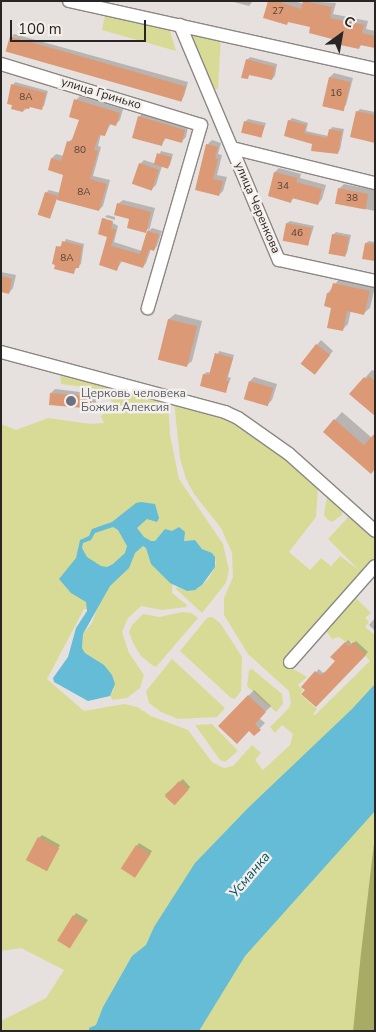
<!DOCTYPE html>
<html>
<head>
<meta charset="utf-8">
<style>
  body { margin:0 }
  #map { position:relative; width:376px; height:1032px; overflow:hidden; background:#e6e1de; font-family:"Nunito Sans",sans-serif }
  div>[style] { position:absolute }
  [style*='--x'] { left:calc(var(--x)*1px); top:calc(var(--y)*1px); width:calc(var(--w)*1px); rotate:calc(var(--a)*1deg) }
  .green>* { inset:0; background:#d8db95 }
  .forest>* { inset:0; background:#a8ab64 }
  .water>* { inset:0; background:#64bcd7 }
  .shadow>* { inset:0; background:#0003; transform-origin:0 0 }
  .building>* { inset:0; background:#db9a75; transform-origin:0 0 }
  .roads { filter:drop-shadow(1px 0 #8b8784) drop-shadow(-1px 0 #8b8784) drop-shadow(0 1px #8b8784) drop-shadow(0 -1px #8b8784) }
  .minor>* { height:12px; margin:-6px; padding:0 6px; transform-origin:6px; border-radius:6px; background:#fff }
  .dots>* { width:14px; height:14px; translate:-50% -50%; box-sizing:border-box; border:2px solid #f4efeb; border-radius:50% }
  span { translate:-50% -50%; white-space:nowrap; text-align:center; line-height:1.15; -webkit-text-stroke:4.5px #f4efeb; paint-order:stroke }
  .number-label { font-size:10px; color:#554339 }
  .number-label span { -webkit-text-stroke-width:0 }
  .street-label { font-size:12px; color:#282625 }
  .worship-label { font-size:12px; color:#5b616d }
  .left { translate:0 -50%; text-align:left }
  .water-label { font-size:14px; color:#085568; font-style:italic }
  .frame { position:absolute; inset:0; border:2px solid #282625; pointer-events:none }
  .north { position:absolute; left:316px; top:10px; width:50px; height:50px; -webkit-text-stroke:4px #f4efeb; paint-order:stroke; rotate:32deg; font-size:14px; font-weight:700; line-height:20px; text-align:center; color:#282625 }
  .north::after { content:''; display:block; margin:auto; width:18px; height:22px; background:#282625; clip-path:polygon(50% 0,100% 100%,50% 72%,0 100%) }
  .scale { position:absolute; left:10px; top:20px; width:136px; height:22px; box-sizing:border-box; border:2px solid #282625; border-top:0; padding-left:6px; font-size:15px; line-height:18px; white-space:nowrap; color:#282625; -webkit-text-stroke:4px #f4efeb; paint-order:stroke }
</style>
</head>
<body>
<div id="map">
  <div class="green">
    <i style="clip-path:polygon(105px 15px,169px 27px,176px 51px,102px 30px)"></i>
    <i style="clip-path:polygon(191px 31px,221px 38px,218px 89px,209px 88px)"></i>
    <i style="clip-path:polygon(60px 370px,168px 401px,170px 435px,179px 479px,223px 544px,229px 570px,226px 583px,202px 613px,176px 589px,177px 587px,187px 591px,199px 588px,209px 578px,216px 564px,215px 557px,202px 549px,195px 540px,184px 541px,183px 534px,176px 528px,172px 593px,187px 605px,186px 607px,162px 610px,141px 606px,128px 618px,122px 632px,129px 653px,144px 675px,140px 688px,127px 698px,113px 700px,110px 696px,114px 689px,97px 661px,85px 653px,82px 648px,83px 634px,92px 623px,97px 609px,84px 609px,47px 679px,84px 711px,124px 704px,137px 707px,151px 716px,188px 730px,212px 762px,224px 768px,233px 766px,252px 745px,261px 753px,255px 760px,263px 770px,290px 745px,293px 734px,282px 725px,275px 733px,270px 727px,289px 708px,291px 702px,289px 691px,248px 654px,224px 615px,224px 598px,233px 577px,232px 553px,221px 528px,194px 494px,186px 479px,180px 458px,174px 401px,225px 417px,270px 444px,318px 488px,316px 517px,289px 552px,310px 570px,321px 558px,331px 566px,327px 571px,340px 556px,359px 570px,328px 539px,350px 515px,375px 537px,375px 561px,290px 667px,307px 677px,298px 685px,303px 690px,300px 694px,317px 709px,313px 714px,315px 715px,370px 661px,352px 641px,349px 644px,339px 637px,332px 639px,324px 628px,354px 596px,371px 613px,365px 618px,369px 622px,365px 627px,375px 635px,375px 849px,353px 1031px,1px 1031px,1px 1021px,46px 998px,64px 970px,21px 948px,1px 951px,1px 424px,16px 430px,48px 418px,91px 424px,104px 423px,101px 416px,112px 407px,113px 402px,104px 395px,104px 390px,61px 384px)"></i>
    <i style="clip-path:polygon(327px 497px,343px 510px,342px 515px,332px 522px,328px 520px,324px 515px)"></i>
    <i style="clip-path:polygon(182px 612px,191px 613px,198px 618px,156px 667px,152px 665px,141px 656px,133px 643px,129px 632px,132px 625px,143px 614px,160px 617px)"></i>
    <i style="clip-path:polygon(212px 617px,220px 623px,242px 657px,241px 691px,235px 699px,231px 698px,180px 651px,207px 618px)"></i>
    <i style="clip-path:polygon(172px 659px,225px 708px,217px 717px,178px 719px,161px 712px,149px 703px,146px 691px)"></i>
    <i style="clip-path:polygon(252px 669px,282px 694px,283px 704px,276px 712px,247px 686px,249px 670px)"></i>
    <i style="clip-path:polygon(212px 724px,238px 751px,225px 762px,220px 760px,195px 725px)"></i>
  </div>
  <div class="forest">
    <i style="clip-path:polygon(375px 835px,375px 1031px,353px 1031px,361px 953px)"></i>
  </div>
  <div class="water">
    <i style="clip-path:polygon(evenodd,141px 502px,155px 504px,159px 518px,157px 522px,147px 519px,137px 528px,144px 537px,151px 541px,155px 541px,165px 529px,172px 531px,179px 527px,185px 532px,184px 541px,195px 540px,202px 549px,212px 553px,215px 557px,215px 567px,202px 585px,195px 590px,187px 591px,170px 583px,151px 564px,146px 548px,143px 546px,135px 553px,129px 568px,110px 586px,83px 634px,82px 648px,85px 653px,104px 665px,112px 675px,115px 684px,110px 696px,88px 701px,54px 682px,53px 678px,68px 657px,76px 628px,87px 611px,86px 602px,71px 593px,59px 579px,76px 558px,80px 540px,89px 536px,92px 529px,112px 522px,136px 503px,141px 502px,113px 527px,118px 530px,127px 546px,125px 553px,113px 564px,107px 567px,101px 566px,87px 557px,82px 548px,83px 543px,91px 540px,95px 533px,113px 527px)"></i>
    <i style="clip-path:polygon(375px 684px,375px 811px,245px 956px,199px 1031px,89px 1031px,89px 1028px,96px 1025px,103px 1007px,132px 956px,146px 945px,154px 927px,195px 863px,248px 808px,352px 709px)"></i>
  </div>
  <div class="shadow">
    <i style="clip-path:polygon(230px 1px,253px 1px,249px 6px)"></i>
    <i style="clip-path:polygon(270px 1px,294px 1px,304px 4px,305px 1px,336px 3px,333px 14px,368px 21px,366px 29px,375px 31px,375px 47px,362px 44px,359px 48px,333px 38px)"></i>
    <i style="clip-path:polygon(14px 34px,188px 82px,184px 96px,182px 99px,12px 36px)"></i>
    <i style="clip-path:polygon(250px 57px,277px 64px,275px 76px,272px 79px,250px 74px,247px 78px,247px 60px)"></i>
    <i style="clip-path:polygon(334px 73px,353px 78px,346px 105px,342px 109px,330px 77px)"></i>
    <i style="clip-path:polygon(15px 82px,48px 91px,44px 106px,41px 108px,31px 106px,23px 111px,13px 85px)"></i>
    <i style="clip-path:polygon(80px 96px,123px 109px,120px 120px,116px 124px,111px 123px,105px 135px,101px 134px,98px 146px,101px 147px,93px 176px,110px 180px,103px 206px,99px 210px,57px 199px,50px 218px,46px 193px,49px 190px,60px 193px,65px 174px,52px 158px,56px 154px,64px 156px,68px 142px,74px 138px,80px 119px,76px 100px)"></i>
    <i style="clip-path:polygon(360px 109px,375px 112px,375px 141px,352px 136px,358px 111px)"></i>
    <i style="clip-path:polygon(143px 113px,188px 126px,186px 137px,182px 141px,166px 138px,162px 144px,139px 117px)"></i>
    <i style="clip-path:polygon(292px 118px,308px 123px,306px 131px,328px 136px,332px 127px,344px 129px,340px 150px,337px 153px,314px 143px,289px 121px)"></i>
    <i style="clip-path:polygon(248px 119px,266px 123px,261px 137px,245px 122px)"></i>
    <i style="clip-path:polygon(212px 140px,221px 143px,218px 154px,222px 155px,217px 175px,227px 177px,223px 191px,219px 195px,196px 189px,207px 145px)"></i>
    <i style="clip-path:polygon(161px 151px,173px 154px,170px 165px,167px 167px,162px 166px,156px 185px,152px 189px,140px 164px,144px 160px,156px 164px)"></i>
    <i style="clip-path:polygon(279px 168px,301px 174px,300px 178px,326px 185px,322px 199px,318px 204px,294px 198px,291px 201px,269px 196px,275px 172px)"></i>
    <i style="clip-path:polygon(344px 184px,375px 190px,375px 211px,337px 203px,340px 188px)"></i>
    <i style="clip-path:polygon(123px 200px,155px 208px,149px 231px,152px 228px,162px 231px,157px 246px,154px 250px,151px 249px,146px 263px,143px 267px,122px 261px,117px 269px,100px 264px,109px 236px,103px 218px,104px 218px,118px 226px,114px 242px,142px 251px,149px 228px,146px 231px,130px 218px,118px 204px)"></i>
    <i style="clip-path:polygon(107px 215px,115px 217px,115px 220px,105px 217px)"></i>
    <i style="clip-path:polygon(290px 221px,314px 226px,308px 245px,287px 223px)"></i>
    <i style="clip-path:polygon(336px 232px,351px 235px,347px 253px,344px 256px,333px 235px)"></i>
    <i style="clip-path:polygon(66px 239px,84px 244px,81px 264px,77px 267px,73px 273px,58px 247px,63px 245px)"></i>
    <i style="clip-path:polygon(369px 241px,375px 242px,375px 260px,366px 243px)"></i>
    <i style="clip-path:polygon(1px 272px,16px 275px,13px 288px,9px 293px,1px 291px)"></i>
    <i style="clip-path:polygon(340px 278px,375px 286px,370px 308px,364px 313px,351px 310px,348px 324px,342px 330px,328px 293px)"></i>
    <i style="clip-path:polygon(175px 314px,202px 321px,192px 361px,186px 366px,169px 319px)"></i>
    <i style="clip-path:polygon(321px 340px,333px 351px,318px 369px,302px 363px)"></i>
    <i style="clip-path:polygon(219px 351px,234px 355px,228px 377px,231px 378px,225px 391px,204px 374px,207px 372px,211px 373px)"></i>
    <i style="clip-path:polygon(372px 370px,375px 371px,375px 414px,351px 394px)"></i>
    <i style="clip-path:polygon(254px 377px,277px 384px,272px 400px,268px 404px,250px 381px)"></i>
    <i style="clip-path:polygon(55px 389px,97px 394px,96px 404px,92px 408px,51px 393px)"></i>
    <i style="clip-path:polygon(342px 412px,372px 438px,375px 469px,324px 432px)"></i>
    <i style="clip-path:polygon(375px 618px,375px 631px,369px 625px)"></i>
    <i style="clip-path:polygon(348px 640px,352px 644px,356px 641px,368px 652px,316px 706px,303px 687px,319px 669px,323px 673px,329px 670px,336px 661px,332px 657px)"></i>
    <i style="clip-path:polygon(254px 690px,271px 706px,259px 718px,265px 723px,254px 734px,249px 729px,220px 726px)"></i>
    <i style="left:183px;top:779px;width:11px;height:24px;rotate:49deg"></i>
    <i style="clip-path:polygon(42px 835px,60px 845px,46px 870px,39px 838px)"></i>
    <i style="clip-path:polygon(139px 843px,152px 851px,137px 874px,137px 846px)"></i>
    <i style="clip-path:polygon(76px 913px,88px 920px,70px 946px,74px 916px)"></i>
  </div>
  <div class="building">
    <i style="clip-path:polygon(268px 1px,277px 1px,301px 9px,303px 1px,332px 7px,330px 18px,364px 25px,362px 33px,375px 36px,375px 48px,360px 45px,359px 49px,331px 43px,332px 39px,309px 33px,310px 27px,288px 22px,287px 25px,263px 18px)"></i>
    <i style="left:10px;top:36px;width:183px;height:16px;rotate:16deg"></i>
    <i style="clip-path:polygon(246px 59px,275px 67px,272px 80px,249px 75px,248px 79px,241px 78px)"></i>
    <i style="left:329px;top:77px;width:22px;height:30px;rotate:13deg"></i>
    <i style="clip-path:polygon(11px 84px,46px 93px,42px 110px,30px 107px,29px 109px,24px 108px,23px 112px,11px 109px,12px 105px,7px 104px)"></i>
    <i style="clip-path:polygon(74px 99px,120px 113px,116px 126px,109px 124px,105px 136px,99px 135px,94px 150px,98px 151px,90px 179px,107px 184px,99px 211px,57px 200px,63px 175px,48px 170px,51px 158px,61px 161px,67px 141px,71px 142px,74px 134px,79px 120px,69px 117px)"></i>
    <i style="clip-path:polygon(356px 111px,375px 115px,375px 143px,350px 137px)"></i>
    <i style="clip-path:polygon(138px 116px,185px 130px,182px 143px,164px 138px,162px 146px,132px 138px)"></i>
    <i style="clip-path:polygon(288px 120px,306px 125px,304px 133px,327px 138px,329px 129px,342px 131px,338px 154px,311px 151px,312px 144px,284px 136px)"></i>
    <i style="left:244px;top:121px;width:21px;height:12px;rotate:14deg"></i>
    <i style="clip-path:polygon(206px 144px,218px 147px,215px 158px,218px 159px,213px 179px,223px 181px,219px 196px,195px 190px)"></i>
    <i style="left:157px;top:153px;width:15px;height:12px;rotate:16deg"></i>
    <i style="left:139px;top:163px;width:21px;height:22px;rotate:19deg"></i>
    <i style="clip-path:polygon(274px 172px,298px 178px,296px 182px,322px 189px,318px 205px,292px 198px,291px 203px,268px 196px)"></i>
    <i style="left:338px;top:188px;width:31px;height:16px;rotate:11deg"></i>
    <i style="left:45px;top:192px;width:13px;height:24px;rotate:18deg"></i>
    <i style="clip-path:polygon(117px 203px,151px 212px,146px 233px,127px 228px,129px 219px,114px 215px)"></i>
    <i style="clip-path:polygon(102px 218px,113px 221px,111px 228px,116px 230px,111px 246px,140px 254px,147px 231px,159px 234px,154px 251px,149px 249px,143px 268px,120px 261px,117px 271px,99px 265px,107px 237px,98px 234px)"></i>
    <i style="left:286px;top:223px;width:26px;height:18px;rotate:11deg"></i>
    <i style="left:332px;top:234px;width:17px;height:20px;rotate:10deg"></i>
    <i style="clip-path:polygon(62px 241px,82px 246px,79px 268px,75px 268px,74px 274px,54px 269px,55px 265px,52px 264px,56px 246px,61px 247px)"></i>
    <i style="clip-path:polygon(365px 243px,375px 244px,375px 261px,362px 259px)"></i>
    <i style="clip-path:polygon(1px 276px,12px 279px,9px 294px,1px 292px)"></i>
    <i style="clip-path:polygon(333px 283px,370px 291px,364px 315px,347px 311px,343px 331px,327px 328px,331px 308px,324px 306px,327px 293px,330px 293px)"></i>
    <i style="left:168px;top:319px;width:30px;height:42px;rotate:14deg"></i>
    <i style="left:316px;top:344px;width:18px;height:25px;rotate:38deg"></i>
    <i style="clip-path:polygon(215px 353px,233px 358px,226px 380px,229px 381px,226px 393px,200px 386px,203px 374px,209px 375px)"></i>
    <i style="clip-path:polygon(369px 376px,375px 381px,375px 416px,349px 394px,364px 377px,366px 379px)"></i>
    <i style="left:249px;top:381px;width:25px;height:19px;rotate:16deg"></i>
    <i style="left:50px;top:393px;width:43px;height:12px;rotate:5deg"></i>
    <i style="clip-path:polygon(334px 419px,364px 445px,375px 433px,375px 469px,371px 474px,323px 432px)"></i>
    <i style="clip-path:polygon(345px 642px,349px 646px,353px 642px,366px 655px,316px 707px,301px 694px,305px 690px,301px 687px,315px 671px,320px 675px,325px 672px,335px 661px,330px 657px)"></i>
    <i style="clip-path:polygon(248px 695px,266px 712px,255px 724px,261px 730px,254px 736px,249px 731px,237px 744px,218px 726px)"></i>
    <i style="left:179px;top:781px;width:13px;height:21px;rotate:42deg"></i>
    <i style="left:38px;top:837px;width:24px;height:26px;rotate:28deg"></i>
    <i style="left:136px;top:845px;width:17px;height:28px;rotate:33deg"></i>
    <i style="left:73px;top:915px;width:15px;height:30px;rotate:32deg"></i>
  </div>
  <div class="roads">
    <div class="minor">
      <i style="--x:69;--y:1;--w:313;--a:12.5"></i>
      <i style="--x:180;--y:25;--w:255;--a:67.2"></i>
      <i style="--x:279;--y:260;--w:98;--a:12.3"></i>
      <i style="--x:1;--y:64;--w:209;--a:17"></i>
      <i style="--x:201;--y:125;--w:191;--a:106.2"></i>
      <i style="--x:232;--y:148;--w:147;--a:13.8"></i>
      <i style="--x:1;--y:352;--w:232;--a:15"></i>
      <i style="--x:225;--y:412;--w:14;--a:25"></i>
      <i style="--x:238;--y:418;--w:62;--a:35.2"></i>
      <i style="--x:289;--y:454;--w:115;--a:41.8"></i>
      <i style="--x:290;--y:662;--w:128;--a:-48.5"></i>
    </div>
  </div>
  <div class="dots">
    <i style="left:71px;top:401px;background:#6b7280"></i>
  </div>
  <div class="number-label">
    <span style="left:278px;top:12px">27</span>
    <span style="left:336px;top:94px">16</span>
    <span style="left:26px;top:98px">8А</span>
    <span style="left:80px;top:151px">80</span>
    <span style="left:283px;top:187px">34</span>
    <span style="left:84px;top:193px">8А</span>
    <span style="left:352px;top:199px">38</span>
    <span style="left:297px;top:234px">46</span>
    <span style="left:67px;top:259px">8А</span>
  </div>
  <div class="street-label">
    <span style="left:101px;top:94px;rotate:17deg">улица Гринько</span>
    <span style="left:257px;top:208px;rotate:67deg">улица Черенкова</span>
  </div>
  <div class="worship-label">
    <span class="left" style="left:81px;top:401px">Церковь человека<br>Божия Алексия</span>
  </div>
  <div class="water-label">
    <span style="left:250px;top:875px;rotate:-50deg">Усманка</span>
  </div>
  <div class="frame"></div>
  <div class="north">С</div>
  <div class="scale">100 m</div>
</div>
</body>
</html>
